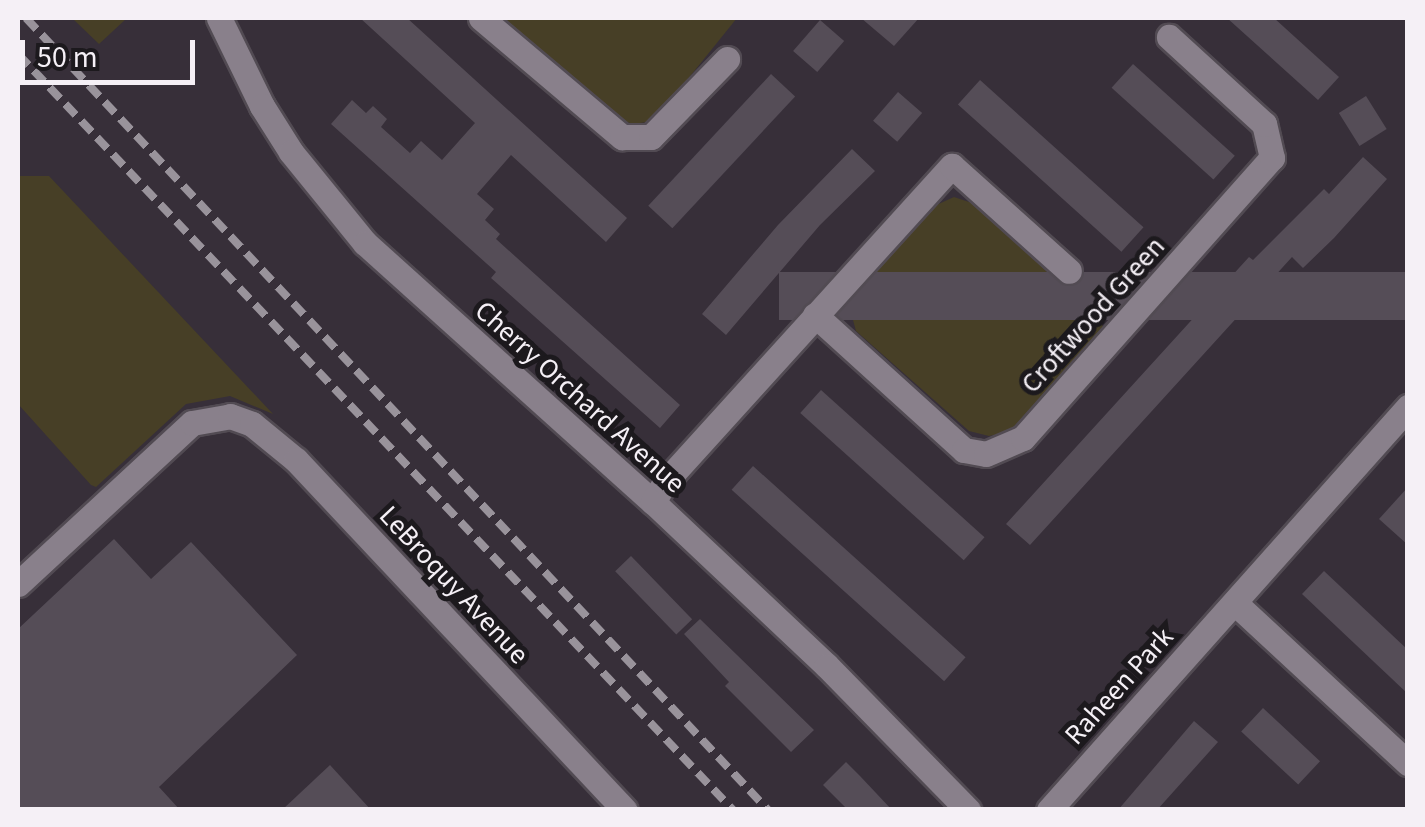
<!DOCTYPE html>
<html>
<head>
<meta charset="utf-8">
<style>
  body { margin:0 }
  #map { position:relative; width:1425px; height:827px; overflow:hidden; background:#372f39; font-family:"Source Sans 3",sans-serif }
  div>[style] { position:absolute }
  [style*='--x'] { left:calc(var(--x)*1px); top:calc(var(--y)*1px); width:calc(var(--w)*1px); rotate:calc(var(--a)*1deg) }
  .green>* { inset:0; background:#473f26 }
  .building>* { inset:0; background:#554d57; transform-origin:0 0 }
  .roads { filter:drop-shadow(2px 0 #524b53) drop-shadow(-2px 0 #524b53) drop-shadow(0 2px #524b53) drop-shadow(0 -2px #524b53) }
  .minor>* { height:25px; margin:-12.5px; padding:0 12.5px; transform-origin:12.5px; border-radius:12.5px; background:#89808b }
  .rail>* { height:8px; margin-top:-4px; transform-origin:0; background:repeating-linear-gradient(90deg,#99939b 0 15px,transparent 0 23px) }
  span { translate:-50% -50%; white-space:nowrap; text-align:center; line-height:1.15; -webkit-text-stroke:10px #1c191d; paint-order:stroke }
  .street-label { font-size:28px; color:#f5f0f6 }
  .frame { position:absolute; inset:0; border:20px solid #f5f0f6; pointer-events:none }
  .scale { position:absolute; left:20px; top:40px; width:175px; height:45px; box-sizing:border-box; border:5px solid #f5f0f6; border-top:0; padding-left:12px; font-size:30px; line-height:35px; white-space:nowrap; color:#f5f0f6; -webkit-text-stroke:8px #1c191d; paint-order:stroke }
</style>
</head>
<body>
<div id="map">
  <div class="green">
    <i style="clip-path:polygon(72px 18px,127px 18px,99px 44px)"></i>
    <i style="clip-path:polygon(502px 18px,737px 18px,654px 121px,633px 124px,614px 118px)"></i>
    <i style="clip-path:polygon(18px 176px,49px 176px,273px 414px,230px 396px,186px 404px,96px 487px,91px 485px,18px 404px)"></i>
    <i style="clip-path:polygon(954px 197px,978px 205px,1105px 328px,1009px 432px,989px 436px,969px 431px,856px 331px,850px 309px,856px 289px,932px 207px)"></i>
  </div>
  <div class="building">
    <i style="clip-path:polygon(360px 18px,407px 18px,627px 218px,606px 242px,511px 155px,477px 194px,494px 209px,485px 220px,500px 234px,496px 239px,680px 405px,660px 428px,491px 278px,496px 272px,331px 124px,352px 100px,366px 113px,373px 106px,387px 119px,381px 127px,410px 153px,421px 141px,442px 160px,475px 123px)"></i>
    <i style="clip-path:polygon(861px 18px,919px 18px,894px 46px)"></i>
    <i style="clip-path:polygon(1227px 18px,1274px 18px,1339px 77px,1318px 100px)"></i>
    <i style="left:820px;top:20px;width:32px;height:41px;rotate:41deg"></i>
    <i style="left:1133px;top:64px;width:137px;height:32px;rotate:42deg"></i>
    <i style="left:771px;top:74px;width:33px;height:180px;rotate:43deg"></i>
    <i style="left:980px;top:80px;width:220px;height:33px;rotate:42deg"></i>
    <i style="left:898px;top:92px;width:32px;height:38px;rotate:41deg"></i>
    <i style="left:1366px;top:96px;width:39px;height:32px;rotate:58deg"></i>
    <i style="clip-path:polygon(852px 149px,875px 171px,820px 225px,726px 335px,702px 314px,778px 225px)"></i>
    <i style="clip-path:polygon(1363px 157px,1387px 179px,1334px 238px,1303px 268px,1292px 257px,1030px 545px,1006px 524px,1249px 257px,1253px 260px,1324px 189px,1329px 194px)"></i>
    <i style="left:1408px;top:272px;width:48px;height:629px;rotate:90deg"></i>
    <i style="left:821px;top:390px;width:220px;height:31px;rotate:42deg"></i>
    <i style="left:753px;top:466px;width:286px;height:32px;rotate:42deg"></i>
    <i style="clip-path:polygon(1408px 487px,1408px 545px,1379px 519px)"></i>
    <i style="clip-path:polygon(114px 539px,151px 579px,191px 542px,297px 655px,159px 787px,180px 810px,18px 810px,18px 629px)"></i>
    <i style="left:631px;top:556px;width:88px;height:22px;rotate:46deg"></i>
    <i style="clip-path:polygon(1324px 571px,1408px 650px,1408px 694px,1302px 594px)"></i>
    <i style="clip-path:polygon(700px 619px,814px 730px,791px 752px,725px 686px,729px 682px,684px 634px)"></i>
    <i style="left:1263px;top:708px;width:78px;height:32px;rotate:43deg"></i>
    <i style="clip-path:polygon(1194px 721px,1218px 742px,1157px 810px,1118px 810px)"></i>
    <i style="clip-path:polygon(846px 762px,860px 776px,892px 810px,848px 810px,823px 785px)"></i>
    <i style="clip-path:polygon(330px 765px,371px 810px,282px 810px)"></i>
  </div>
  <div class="roads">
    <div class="minor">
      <i style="--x:219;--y:18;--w:98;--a:64"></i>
      <i style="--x:262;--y:106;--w:54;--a:57.8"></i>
      <i style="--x:291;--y:152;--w:117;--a:50.9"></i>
      <i style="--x:365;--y:243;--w:387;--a:42"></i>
      <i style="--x:653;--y:502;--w:239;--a:43.3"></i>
      <i style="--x:827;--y:666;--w:202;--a:45.6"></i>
      <i style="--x:481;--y:18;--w:185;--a:40.2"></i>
      <i style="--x:622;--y:137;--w:29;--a:0"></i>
      <i style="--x:651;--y:137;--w:109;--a:-45.7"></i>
      <i style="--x:815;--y:315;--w:201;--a:42.2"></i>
      <i style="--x:964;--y:450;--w:22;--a:10"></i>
      <i style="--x:986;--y:454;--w:40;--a:-23.4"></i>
      <i style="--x:1023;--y:438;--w:375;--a:-48.4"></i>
      <i style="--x:1272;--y:158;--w:35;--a:-103"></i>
      <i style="--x:1264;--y:124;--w:129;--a:-137.5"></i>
      <i style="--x:653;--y:502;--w:23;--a:-59"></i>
      <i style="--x:665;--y:482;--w:427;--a:-47.8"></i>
      <i style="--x:952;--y:166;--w:157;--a:41.9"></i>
      <i style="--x:18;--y:584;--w:237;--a:-42.8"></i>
      <i style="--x:192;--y:423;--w:39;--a:-10"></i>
      <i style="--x:230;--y:416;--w:23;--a:20"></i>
      <i style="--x:252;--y:424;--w:57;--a:39.3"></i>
      <i style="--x:296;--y:460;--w:480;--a:46.8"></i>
      <i style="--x:1235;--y:603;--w:236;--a:42.8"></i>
      <i style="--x:1049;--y:810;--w:540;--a:-48.3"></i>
    </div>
  </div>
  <div class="rail">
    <i style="--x:26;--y:18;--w:1085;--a:46.87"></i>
    <i style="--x:18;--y:54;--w:1041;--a:46.6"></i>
  </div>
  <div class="street-label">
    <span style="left:1093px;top:315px;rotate:-48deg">Croftwood Green</span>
    <span style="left:580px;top:397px;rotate:42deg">Cherry Orchard Avenue</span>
    <span style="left:454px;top:585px;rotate:47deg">LeBroquy Avenue</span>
    <span style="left:1119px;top:686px;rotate:-48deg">Raheen Park</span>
  </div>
  <div class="frame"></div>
  <div class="scale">50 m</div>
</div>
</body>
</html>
